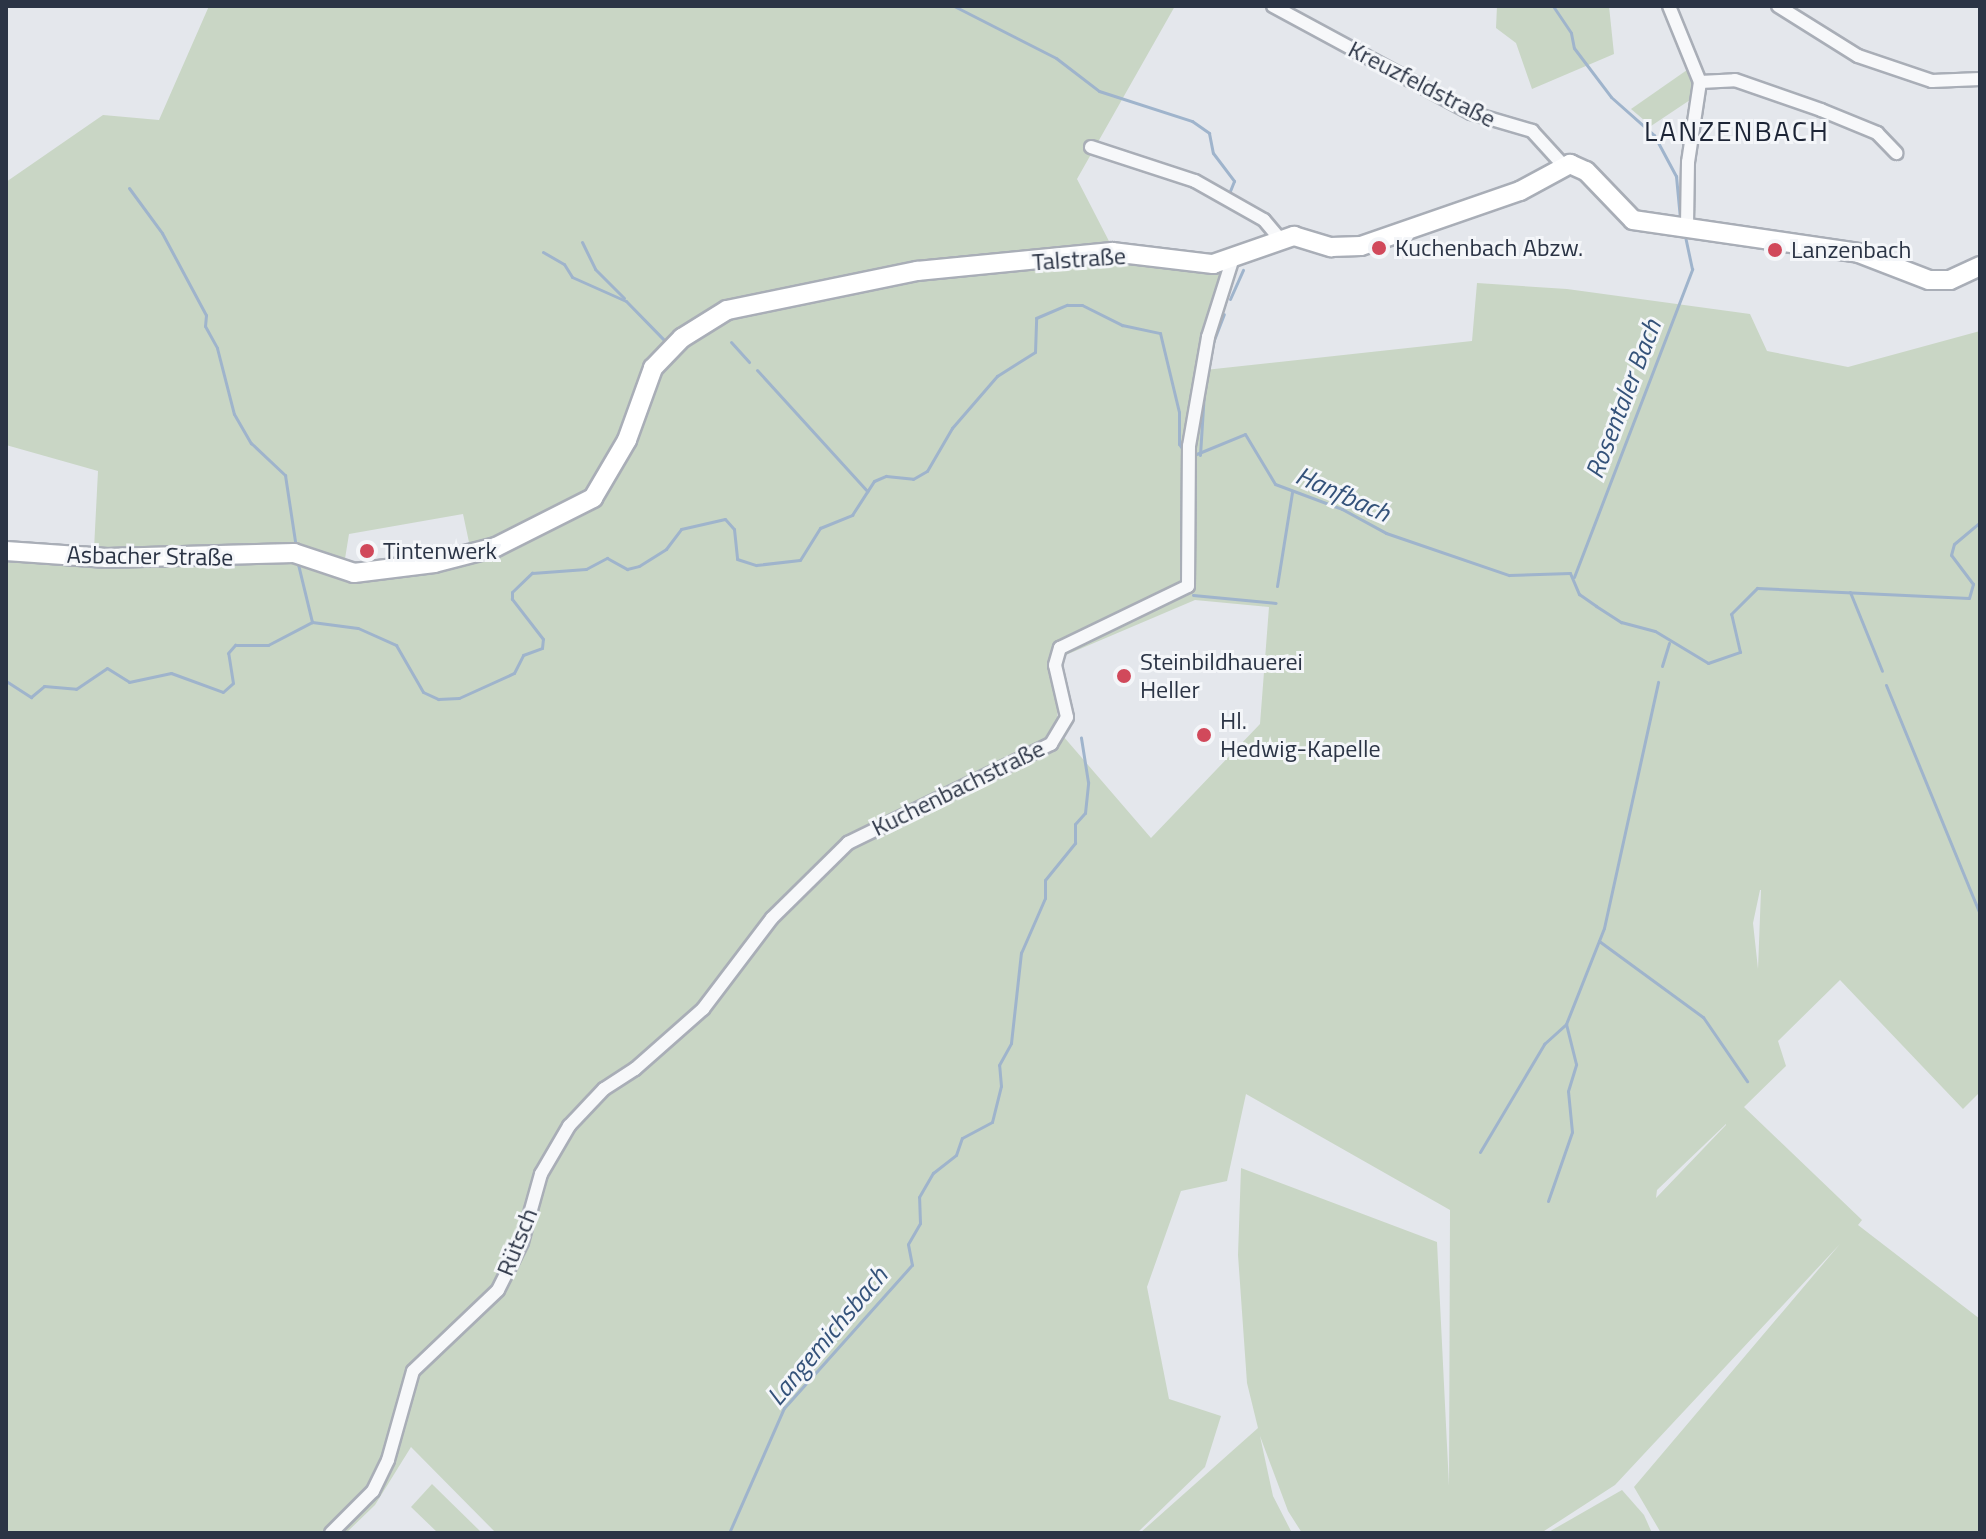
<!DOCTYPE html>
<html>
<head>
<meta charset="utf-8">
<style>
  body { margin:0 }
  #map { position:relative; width:1986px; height:1539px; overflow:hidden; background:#e4e7ec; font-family:"Titillium Web",sans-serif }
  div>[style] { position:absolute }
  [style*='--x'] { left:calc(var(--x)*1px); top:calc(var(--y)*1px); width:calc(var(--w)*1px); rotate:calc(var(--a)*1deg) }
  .green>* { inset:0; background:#c9d6c5 }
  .stream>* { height:3px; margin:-1.5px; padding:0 1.5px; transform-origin:1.5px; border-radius:1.5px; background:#9fb4cc }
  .roads { filter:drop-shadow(2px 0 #a9aeb7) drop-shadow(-2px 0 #a9aeb7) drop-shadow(0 2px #a9aeb7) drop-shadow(0 -2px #a9aeb7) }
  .minor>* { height:12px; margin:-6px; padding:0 6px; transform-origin:6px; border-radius:6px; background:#f7f8fa }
  .secondary>* { height:18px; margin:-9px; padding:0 9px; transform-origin:9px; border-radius:9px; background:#fff }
  .dots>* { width:22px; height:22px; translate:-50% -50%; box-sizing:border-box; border:4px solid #f4f6f9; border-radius:50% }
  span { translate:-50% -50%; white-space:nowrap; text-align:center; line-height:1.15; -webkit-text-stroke:6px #f4f6f9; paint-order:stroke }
  .street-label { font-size:24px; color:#2b3445 }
  .poi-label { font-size:24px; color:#2b3445 }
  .left { translate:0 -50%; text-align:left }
  .water-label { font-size:26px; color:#34527a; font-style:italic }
  .quarter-label { font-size:28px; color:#1d2536; letter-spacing:2px }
  .frame { position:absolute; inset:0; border:8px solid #2b3445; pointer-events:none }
</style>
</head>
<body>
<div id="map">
  <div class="green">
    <i style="clip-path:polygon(evenodd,209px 6px,1175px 6px,1077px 179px,1112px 247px,1228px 257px,1205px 370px,1472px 341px,1477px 283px,1567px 289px,1750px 314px,1767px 351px,1848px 367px,1980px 331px,1980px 1092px,1963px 1109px,1840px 980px,1778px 1041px,1786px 1066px,1744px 1107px,1862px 1220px,1858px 1225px,1980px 1319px,1980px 1533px,1661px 1533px,1634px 1487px,1840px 1244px,1615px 1485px,1541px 1533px,1302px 1533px,1288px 1511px,1260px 1436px,1273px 1496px,1292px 1533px,1140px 1533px,1258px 1428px,1247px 1383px,1238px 1255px,1241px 1168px,1437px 1242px,1449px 1486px,1450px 1210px,1246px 1094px,1227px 1181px,1181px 1191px,1147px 1287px,1169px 1399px,1221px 1416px,1205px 1467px,1137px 1533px,496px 1533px,411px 1447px,375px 1505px,346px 1533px,6px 1533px,6px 542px,94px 549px,98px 471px,6px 445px,6px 182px,103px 115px,159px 120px,209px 6px,463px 514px,470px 547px,431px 558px,344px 565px,349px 534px,463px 514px,209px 6px,1195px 600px,1269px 607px,1260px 724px,1151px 838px,1057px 729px,1058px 696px,1047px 663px,1195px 600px,209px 6px,1760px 890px,1761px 890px,1758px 969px,1753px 923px,1760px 890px,209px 6px,1726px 1124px,1726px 1125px,1656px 1198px,1657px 1190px,1726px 1124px)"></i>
    <i style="clip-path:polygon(1497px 6px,1609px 6px,1614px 54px,1532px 89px,1516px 43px,1496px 28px)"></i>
    <i style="clip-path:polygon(1687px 70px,1694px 77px,1693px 98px,1651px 126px,1631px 109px)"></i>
    <i style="clip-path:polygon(432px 1484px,482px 1533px,438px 1533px,411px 1507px)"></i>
    <i style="clip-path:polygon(1622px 1490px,1644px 1515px,1652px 1533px,1547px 1533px)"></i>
  </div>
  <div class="stream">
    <i style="--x:954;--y:6;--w:114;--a:27"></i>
    <i style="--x:1056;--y:58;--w:54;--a:37.5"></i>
    <i style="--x:1099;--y:91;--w:98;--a:17.9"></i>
    <i style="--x:1192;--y:121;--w:21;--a:35"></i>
    <i style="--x:1209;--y:133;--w:20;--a:79"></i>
    <i style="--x:1213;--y:153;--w:35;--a:53"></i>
    <i style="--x:1234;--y:181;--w:11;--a:112"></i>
    <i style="--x:1553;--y:6;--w:32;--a:56"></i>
    <i style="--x:1571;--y:33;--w:15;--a:79"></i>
    <i style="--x:1574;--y:48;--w:61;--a:52.9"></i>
    <i style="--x:1611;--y:97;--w:57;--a:41.5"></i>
    <i style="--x:1654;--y:135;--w:47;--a:61.8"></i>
    <i style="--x:1676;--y:176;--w:42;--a:84.6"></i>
    <i style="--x:129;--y:188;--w:56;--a:53.7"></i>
    <i style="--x:162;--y:233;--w:93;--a:61.8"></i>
    <i style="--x:206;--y:315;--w:11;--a:95"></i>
    <i style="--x:205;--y:326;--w:25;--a:61"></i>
    <i style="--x:217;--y:348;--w:68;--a:75.6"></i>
    <i style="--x:234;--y:414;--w:34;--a:60"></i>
    <i style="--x:251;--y:443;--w:47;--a:43.3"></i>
    <i style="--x:285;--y:475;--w:67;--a:81.4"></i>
    <i style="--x:582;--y:242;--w:30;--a:64"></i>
    <i style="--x:595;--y:269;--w:41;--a:45"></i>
    <i style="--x:543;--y:252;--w:24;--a:30"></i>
    <i style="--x:564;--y:264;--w:15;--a:58"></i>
    <i style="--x:572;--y:277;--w:59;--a:24"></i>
    <i style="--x:626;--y:301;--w:54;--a:45.7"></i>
    <i style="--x:1230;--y:299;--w:32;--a:-66"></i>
    <i style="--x:731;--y:342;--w:27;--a:48"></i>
    <i style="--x:1212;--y:345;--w:33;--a:-69"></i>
    <i style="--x:757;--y:370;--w:164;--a:47.7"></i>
    <i style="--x:1194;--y:455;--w:55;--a:-22.4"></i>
    <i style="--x:1245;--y:434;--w:58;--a:59"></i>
    <i style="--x:1275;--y:484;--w:72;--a:20.5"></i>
    <i style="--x:1342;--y:509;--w:50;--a:28.6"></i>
    <i style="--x:1386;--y:533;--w:130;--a:18.9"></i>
    <i style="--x:1509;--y:575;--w:61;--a:-1.9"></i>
    <i style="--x:1570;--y:573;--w:23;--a:67"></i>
    <i style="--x:1579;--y:594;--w:21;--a:35"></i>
    <i style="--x:1596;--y:606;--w:30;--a:33"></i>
    <i style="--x:1621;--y:622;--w:35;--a:15"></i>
    <i style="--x:1655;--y:631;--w:62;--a:31.1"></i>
    <i style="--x:1708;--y:663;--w:34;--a:-19"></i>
    <i style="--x:1740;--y:652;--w:39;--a:-103"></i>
    <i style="--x:1731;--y:614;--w:37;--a:-45"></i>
    <i style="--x:1757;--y:588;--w:212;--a:2.7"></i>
    <i style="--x:1969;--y:598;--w:15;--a:-74"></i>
    <i style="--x:1973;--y:584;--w:36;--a:-127"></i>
    <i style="--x:1951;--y:555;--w:11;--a:-75"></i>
    <i style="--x:1954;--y:544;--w:34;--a:-40"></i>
    <i style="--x:1200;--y:455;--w:63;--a:-86.4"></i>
    <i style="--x:297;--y:560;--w:64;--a:76.4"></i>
    <i style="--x:1574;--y:577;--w:330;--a:-69"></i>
    <i style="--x:1692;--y:269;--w:34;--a:-102"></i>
    <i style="--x:1277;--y:586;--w:95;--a:-80.9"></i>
    <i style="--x:1850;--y:592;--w:85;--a:67.9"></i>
    <i style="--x:1193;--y:595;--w:83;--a:5.5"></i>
    <i style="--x:1662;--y:666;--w:24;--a:-73"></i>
    <i style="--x:6;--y:681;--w:30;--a:33"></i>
    <i style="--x:31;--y:697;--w:17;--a:-40"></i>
    <i style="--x:44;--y:686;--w:32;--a:5"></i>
    <i style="--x:76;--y:689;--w:37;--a:-34"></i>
    <i style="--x:107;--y:668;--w:26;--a:32"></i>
    <i style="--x:129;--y:682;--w:43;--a:-12.1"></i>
    <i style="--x:171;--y:673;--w:55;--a:20.1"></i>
    <i style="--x:223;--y:692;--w:13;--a:-42"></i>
    <i style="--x:233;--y:683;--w:30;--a:-99"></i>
    <i style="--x:228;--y:653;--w:11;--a:-49"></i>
    <i style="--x:235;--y:645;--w:33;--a:0"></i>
    <i style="--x:268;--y:645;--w:50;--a:-27.6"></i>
    <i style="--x:312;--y:622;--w:46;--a:7.4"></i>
    <i style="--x:358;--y:628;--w:42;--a:24.1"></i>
    <i style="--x:396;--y:645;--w:54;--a:60.1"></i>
    <i style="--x:423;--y:692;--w:17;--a:25"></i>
    <i style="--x:438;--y:699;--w:21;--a:-3"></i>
    <i style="--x:459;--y:698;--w:60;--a:-24.4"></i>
    <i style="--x:514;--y:673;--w:20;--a:-63"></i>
    <i style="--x:523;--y:655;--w:20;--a:-20"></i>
    <i style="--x:542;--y:648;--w:9;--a:-84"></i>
    <i style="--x:543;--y:639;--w:51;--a:-127.8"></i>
    <i style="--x:512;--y:599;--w:7;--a:-90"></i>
    <i style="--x:512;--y:592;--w:28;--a:-44"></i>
    <i style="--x:532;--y:573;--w:54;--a:-4.2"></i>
    <i style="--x:586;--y:569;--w:24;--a:-28"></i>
    <i style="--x:607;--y:558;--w:23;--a:29"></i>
    <i style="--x:627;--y:569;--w:12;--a:-14"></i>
    <i style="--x:639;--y:566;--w:32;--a:-32"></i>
    <i style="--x:666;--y:549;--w:25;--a:-53"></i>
    <i style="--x:681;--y:529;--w:45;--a:-12.8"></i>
    <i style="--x:725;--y:519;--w:13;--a:48"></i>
    <i style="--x:734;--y:529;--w:30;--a:84"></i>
    <i style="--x:737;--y:559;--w:20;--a:18"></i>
    <i style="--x:756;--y:565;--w:44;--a:-6.5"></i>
    <i style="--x:800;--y:560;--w:38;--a:-58"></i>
    <i style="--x:820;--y:528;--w:35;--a:-22"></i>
    <i style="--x:852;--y:515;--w:40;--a:-57.1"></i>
    <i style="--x:874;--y:481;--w:13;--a:-23"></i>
    <i style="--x:886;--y:476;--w:27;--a:6"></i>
    <i style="--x:913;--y:479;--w:16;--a:-30"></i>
    <i style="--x:927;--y:471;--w:50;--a:-59.8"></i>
    <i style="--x:952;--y:428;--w:69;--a:-49.1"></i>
    <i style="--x:997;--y:376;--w:45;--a:-32.3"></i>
    <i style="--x:1035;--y:352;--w:34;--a:-88"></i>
    <i style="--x:1036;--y:318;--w:34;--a:-23"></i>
    <i style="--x:1067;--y:305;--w:15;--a:0"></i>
    <i style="--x:1082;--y:305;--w:45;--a:26.6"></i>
    <i style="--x:1122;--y:325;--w:39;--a:12"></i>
    <i style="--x:1160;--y:333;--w:81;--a:76.5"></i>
    <i style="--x:1179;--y:412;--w:32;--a:90"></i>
    <i style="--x:1179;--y:444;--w:12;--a:55"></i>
    <i style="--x:1886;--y:685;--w:248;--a:67.7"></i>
    <i style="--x:1599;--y:941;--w:129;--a:36.2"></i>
    <i style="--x:1703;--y:1017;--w:78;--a:55.5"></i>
    <i style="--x:1480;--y:1152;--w:126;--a:-59.3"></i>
    <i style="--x:1544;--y:1044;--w:30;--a:-42"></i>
    <i style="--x:1548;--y:1201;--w:73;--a:-70.8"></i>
    <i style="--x:1572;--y:1132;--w:41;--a:-95.6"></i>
    <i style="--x:1568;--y:1091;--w:28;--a:-73"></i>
    <i style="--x:1576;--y:1064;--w:41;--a:-104"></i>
    <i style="--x:1566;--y:1024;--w:103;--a:-68.4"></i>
    <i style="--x:1604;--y:928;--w:252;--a:-77.6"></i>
    <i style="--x:729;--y:1533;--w:137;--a:-66.3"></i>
    <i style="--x:784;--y:1408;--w:192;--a:-48.2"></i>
    <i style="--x:912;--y:1265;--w:21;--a:-101"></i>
    <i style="--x:908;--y:1244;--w:24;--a:-60"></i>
    <i style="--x:920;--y:1223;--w:26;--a:-92"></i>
    <i style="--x:919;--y:1197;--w:28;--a:-60"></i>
    <i style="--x:933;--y:1173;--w:29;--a:-38"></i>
    <i style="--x:956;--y:1155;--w:18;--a:-71"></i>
    <i style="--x:962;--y:1138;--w:34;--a:-28"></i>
    <i style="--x:992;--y:1122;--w:37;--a:-76"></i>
    <i style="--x:1001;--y:1086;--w:21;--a:-95"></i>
    <i style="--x:999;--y:1065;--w:25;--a:-61"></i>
    <i style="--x:1011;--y:1043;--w:91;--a:-83.7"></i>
    <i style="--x:1021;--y:953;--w:60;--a:-66.4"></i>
    <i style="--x:1045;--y:898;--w:18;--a:-90"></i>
    <i style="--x:1045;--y:880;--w:48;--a:-51"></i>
    <i style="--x:1075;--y:843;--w:19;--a:-90"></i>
    <i style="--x:1075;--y:824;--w:15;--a:-48"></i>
    <i style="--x:1085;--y:813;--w:31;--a:-84"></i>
    <i style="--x:1088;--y:782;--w:45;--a:-99"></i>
  </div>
  <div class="roads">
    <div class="minor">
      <i style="--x:1273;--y:6;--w:225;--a:28.4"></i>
      <i style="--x:1471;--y:113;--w:64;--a:16.4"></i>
      <i style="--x:1532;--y:131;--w:47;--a:47.6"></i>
      <i style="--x:1669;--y:6;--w:82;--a:67.8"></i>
      <i style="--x:1700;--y:82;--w:81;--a:98.5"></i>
      <i style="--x:1688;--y:162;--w:65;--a:90.9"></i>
      <i style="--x:1778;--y:6;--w:94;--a:32"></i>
      <i style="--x:1858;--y:56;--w:78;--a:18.7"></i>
      <i style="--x:1932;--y:81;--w:48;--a:-2.4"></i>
      <i style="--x:1700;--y:82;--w:35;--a:-3"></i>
      <i style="--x:1735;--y:80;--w:91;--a:19.2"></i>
      <i style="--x:1821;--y:110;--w:61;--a:22.3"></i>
      <i style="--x:1877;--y:133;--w:28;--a:46"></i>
      <i style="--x:1091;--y:147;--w:109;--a:18.1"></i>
      <i style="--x:1195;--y:181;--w:79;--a:29.5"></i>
      <i style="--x:1264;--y:220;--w:23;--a:50"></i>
      <i style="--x:331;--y:1533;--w:59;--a:-45"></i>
      <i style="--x:373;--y:1491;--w:34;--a:-64"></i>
      <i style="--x:388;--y:1460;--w:92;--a:-74.3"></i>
      <i style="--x:413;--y:1371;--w:117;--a:-43.6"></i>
      <i style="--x:498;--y:1290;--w:54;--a:-63.4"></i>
      <i style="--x:522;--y:1242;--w:71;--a:-74.4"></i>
      <i style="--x:541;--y:1174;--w:56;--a:-59.7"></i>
      <i style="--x:569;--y:1126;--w:51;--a:-46.6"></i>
      <i style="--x:604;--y:1089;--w:37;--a:-33"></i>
      <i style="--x:635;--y:1069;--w:91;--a:-41.4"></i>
      <i style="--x:703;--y:1009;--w:114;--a:-52.8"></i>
      <i style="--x:772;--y:918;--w:107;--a:-44.6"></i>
      <i style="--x:848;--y:843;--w:226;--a:-26"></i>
      <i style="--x:1051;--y:744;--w:31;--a:-59"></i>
      <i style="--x:1067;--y:717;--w:53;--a:-103"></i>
      <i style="--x:1055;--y:665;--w:18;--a:-74"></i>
      <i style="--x:1060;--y:648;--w:142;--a:-25.8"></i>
      <i style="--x:1188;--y:586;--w:140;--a:-89.6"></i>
      <i style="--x:1189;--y:446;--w:111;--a:-80.1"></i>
      <i style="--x:1208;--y:337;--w:80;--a:-72.5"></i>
    </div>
    <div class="secondary">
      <i style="--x:6;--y:551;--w:101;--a:4"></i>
      <i style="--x:107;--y:558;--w:187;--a:-1.5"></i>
      <i style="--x:294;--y:553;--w:63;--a:18.4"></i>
      <i style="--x:354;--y:573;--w:81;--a:-7.1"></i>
      <i style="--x:434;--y:563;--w:64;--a:-14.5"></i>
      <i style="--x:496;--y:547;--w:109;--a:-26.8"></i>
      <i style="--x:593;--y:498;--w:67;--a:-59.6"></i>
      <i style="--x:627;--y:440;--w:77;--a:-70.1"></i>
      <i style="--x:653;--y:368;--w:42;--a:-46"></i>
      <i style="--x:682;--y:338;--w:53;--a:-31.9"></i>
      <i style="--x:727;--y:310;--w:194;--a:-11.6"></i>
      <i style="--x:917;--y:271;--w:196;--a:-5.6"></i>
      <i style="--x:1112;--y:252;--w:102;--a:6.8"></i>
      <i style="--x:1213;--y:264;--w:86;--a:-19.1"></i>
      <i style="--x:1294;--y:236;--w:39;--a:17"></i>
      <i style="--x:1331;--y:247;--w:30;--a:-2"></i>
      <i style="--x:1361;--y:246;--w:168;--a:-19.1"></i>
      <i style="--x:1520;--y:191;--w:57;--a:-28.4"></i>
      <i style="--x:1570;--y:164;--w:17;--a:24"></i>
      <i style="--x:1586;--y:171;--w:68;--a:46.2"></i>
      <i style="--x:1633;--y:220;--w:228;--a:8.3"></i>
      <i style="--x:1859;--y:253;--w:75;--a:21.1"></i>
      <i style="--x:1929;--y:280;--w:21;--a:0"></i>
      <i style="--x:1950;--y:280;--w:33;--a:-25"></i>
    </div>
  </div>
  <div class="dots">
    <i style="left:1379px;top:248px;background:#d1495b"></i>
    <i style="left:1775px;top:250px;background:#d1495b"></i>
    <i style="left:367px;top:551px;background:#d1495b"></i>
    <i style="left:1124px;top:676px;background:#d1495b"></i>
    <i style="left:1204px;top:735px;background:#d1495b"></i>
  </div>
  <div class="street-label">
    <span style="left:1422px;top:84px;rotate:27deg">Kreuzfeldstraße</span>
    <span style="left:1079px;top:259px;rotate:-4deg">Talstraße</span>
    <span style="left:150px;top:556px;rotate:1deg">Asbacher Straße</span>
    <span style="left:958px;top:788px;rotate:-26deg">Kuchenbachstraße</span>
    <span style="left:517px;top:1242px;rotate:-68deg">Rütsch</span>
  </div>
  <div class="poi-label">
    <span class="left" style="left:1395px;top:248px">Kuchenbach Abzw.</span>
    <span class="left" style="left:1791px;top:250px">Lanzenbach</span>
    <span class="left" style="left:383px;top:551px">Tintenwerk</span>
    <span class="left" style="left:1140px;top:676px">Steinbildhauerei<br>Heller</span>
    <span class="left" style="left:1220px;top:735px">Hl.<br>Hedwig-Kapelle</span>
  </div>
  <div class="water-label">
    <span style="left:1623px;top:399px;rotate:-69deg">Rosentaler Bach</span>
    <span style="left:1343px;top:494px;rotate:24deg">Hanfbach</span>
    <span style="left:827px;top:1336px;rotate:-50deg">Langemichsbach</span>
  </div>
  <div class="quarter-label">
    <span style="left:1737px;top:131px">LANZENBACH</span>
  </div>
  <div class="frame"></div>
</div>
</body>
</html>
